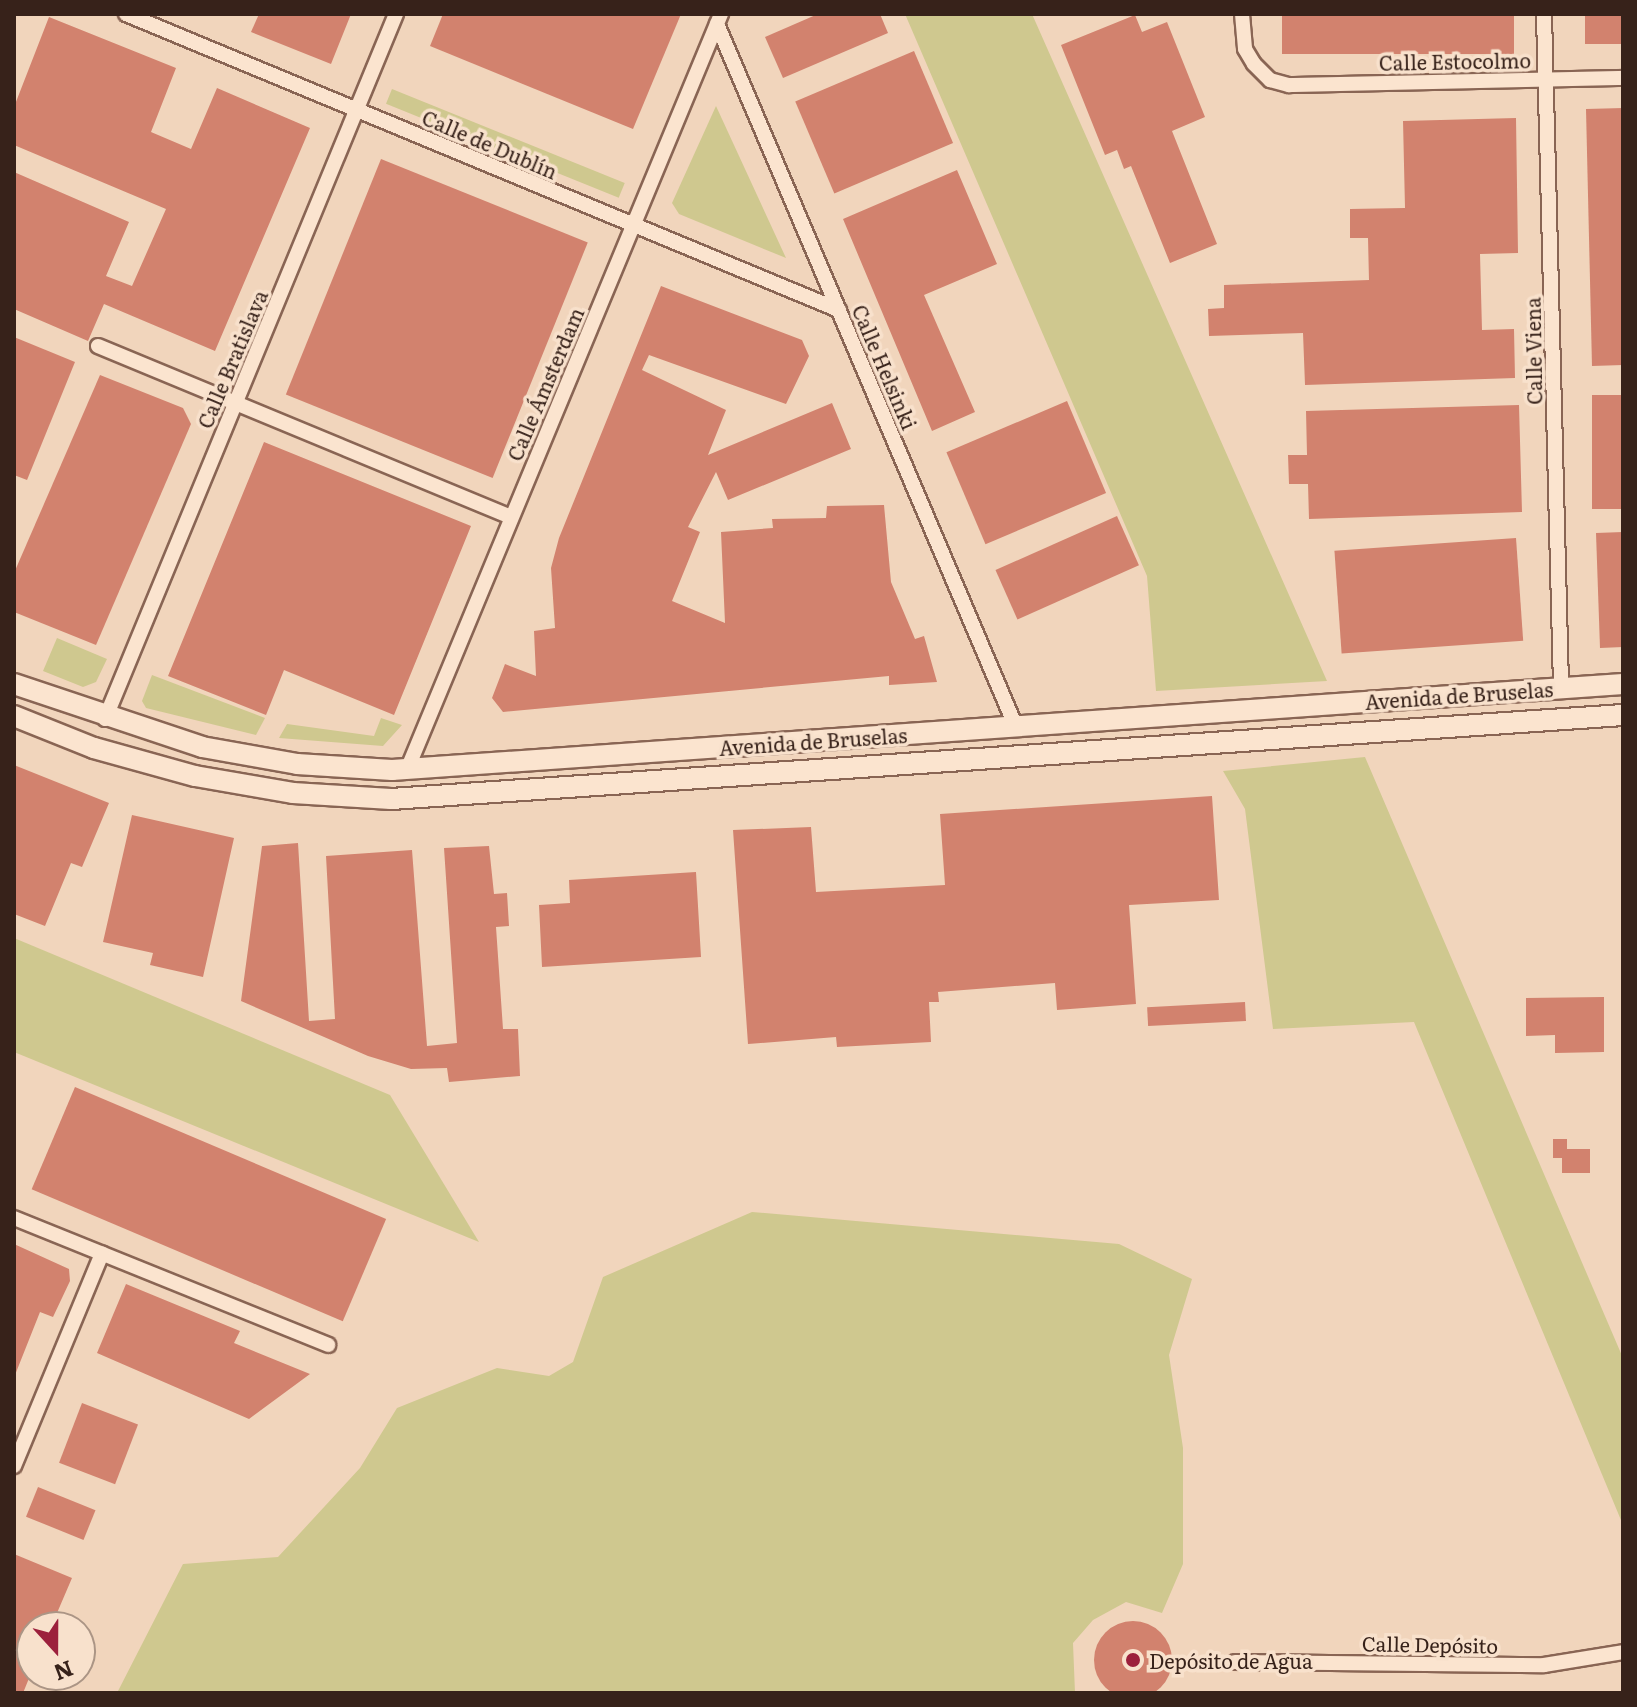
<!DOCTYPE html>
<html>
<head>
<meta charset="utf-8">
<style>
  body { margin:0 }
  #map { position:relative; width:1637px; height:1707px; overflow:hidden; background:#f1d5bc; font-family:Literata,serif }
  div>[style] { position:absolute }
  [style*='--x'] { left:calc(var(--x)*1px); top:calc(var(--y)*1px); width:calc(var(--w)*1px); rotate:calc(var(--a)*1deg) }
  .green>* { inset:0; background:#cfc88f; transform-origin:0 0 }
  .building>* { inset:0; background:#d2826e; transform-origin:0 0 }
  .round { border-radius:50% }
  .roads { filter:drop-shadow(2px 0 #896554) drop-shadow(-2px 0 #896554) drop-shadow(0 2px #896554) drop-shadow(0 -2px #896554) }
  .minor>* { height:14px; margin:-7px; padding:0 7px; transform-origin:7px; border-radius:7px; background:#fbe4cf }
  .secondary>* { height:20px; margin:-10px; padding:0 10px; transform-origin:10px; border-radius:10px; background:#fbe4cf }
  .dots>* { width:22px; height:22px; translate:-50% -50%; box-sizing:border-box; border:4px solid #f8e1cc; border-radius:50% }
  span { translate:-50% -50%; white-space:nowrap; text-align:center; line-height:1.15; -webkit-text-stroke:7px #f8e1cc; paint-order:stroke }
  .street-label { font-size:20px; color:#37221a }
  .poi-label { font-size:20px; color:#37221a }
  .left { translate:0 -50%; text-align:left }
  .frame { position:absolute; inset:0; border:16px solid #37221a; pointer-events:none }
  .north { position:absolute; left:16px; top:1611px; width:80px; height:80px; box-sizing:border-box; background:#f8e1cc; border:2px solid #ab9585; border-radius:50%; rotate:159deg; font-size:22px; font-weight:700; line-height:32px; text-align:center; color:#37221a }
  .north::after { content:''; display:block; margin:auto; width:28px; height:36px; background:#9c203c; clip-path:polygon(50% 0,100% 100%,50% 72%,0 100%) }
</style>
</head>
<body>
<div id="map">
  <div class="green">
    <i style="clip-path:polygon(905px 14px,1032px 14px,1327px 681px,1156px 691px,1147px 576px)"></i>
    <i style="left:392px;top:89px;width:251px;height:16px;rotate:22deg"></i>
    <i style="clip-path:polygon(716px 106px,786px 258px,679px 214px,672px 203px)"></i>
    <i style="clip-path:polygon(57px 638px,107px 659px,96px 682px,83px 687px,43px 671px)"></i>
    <i style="clip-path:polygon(152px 675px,265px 718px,256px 735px,146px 708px,142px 701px)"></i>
    <i style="clip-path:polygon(381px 718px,402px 725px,383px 746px,279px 738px,287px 724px,374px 736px)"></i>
    <i style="clip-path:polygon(1365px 757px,1623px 1358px,1623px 1525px,1414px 1022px,1273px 1029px,1245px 809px,1223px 771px)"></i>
    <i style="clip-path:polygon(14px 938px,390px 1095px,479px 1242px,14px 1052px)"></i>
    <i style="clip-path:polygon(752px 1212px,1119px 1244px,1192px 1279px,1169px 1355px,1183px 1448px,1183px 1564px,1162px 1613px,1126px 1602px,1093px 1620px,1073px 1643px,1075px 1693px,117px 1693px,183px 1564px,278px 1557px,360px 1468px,397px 1408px,497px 1368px,549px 1376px,573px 1362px,603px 1277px)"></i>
  </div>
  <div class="building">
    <i style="clip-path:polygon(259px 14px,351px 14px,331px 64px,251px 32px)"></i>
    <i style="clip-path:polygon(443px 14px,681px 14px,633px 129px,430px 46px)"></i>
    <i style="clip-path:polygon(818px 14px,880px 14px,888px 33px,783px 78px,765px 37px)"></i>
    <i style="left:1282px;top:14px;width:232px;height:40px"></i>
    <i style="left:1585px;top:14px;width:38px;height:30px"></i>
    <i style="clip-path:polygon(1135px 15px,1142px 32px,1167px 22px,1205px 117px,1172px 131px,1217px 244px,1170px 263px,1131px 166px,1124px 169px,1117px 150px,1105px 155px,1061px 45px)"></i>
    <i style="clip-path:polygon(49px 17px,176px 68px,151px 132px,191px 149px,217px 88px,310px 128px,215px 351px,104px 304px,88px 341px,14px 309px,14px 172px,129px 222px,106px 276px,132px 286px,166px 209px,14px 145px,14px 107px)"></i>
    <i style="left:914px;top:51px;width:100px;height:129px;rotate:67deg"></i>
    <i style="clip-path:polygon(1623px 108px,1623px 365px,1592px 366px,1586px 109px)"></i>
    <i style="clip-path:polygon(1516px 118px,1518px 253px,1480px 254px,1482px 330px,1514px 329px,1515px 378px,1305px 385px,1303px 333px,1209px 336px,1208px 309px,1224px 308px,1224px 285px,1369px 280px,1368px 238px,1350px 238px,1350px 209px,1405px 208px,1403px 121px)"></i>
    <i style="left:381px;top:159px;width:223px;height:254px;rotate:22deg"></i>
    <i style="clip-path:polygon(957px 170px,997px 264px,924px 295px,975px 412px,932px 431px,843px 219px)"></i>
    <i style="clip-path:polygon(661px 286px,802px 340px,809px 356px,786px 404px,649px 355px,642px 370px,726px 410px,708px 455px,832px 403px,851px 449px,728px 500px,716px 472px,688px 527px,700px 532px,672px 601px,725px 623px,721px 532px,773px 528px,772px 519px,826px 518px,827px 506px,884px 505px,891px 582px,915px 639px,924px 636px,937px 682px,889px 685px,889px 676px,503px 712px,492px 698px,505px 664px,536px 676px,534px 631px,555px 628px,551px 568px,559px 538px)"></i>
    <i style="clip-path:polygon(14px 337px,75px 362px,27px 480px,14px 475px)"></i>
    <i style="clip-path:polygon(100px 375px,183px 408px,191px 424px,96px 645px,14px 612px,14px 573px)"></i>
    <i style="left:1623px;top:395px;width:114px;height:31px;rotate:90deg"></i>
    <i style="left:1067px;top:401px;width:100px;height:131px;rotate:67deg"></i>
    <i style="clip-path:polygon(1519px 405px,1522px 512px,1309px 519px,1308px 484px,1289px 484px,1288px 455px,1307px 455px,1306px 411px)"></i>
    <i style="clip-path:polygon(264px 442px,471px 526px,394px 715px,284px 670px,266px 715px,168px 676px)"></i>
    <i style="left:1117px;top:516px;width:54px;height:133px;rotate:66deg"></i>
    <i style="clip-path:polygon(1623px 532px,1623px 647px,1600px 648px,1596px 533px)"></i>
    <i style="left:1516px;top:538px;width:103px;height:182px;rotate:86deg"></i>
    <i style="clip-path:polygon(14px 765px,109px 803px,82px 867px,71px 863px,45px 926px,14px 914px)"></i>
    <i style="clip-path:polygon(1212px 796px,1219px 900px,1129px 905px,1136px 1004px,1057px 1010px,1055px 983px,938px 992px,939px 1002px,929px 1002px,931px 1042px,837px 1047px,836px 1037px,748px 1044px,733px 830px,811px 827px,816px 892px,945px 885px,940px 814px)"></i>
    <i style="clip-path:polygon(132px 815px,234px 838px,203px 977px,150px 965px,153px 953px,103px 942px)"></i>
    <i style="clip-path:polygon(298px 843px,309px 1021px,335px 1019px,326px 856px,412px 850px,427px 1046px,457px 1043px,444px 848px,489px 846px,494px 894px,507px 893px,509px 926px,496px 927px,503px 1029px,518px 1029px,520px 1076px,449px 1082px,447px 1068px,411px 1069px,368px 1056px,241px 1001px,262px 846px)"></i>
    <i style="clip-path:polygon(696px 872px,701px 957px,542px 967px,539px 905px,570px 903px,569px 880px)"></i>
    <i style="clip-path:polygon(1604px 997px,1604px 1052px,1555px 1053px,1555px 1035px,1526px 1036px,1526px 998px)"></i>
    <i style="left:1245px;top:1002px;width:19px;height:98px;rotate:87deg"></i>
    <i style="left:75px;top:1087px;width:338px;height:111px;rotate:23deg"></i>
    <i style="clip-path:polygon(1553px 1139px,1567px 1139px,1567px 1149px,1590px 1149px,1590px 1173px,1562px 1173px,1562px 1158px,1553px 1158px)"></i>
    <i style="clip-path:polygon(14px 1244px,69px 1269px,70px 1281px,53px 1317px,40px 1312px,15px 1375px)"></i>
    <i style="clip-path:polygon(126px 1284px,240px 1331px,234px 1343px,310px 1374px,249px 1419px,97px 1353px)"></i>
    <i style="left:82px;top:1403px;width:60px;height:64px;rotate:21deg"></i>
    <i style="left:38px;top:1487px;width:62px;height:32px;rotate:22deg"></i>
    <i style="clip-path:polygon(14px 1554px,72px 1578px,51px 1627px,32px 1627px,32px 1671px,23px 1693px,14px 1693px)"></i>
    <i class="round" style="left:1094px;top:1621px;width:78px;height:78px"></i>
  </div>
  <div class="roads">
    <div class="minor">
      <i style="--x:126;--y:14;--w:772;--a:22.55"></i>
      <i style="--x:1242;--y:14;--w:35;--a:85"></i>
      <i style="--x:1245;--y:49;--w:17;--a:59"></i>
      <i style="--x:1254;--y:64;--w:23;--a:45"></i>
      <i style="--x:1270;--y:80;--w:20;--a:15"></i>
      <i style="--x:1289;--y:85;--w:334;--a:-1.2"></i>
      <i style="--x:1544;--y:14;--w:673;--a:88.55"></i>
      <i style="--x:717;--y:24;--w:764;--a:66.96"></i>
      <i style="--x:98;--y:346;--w:447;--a:22.5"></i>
      <i style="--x:105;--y:719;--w:763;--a:-67.57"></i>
      <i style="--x:407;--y:770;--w:819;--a:-67.44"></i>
      <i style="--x:14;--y:1218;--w:339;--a:22"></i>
      <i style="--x:14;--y:1466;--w:230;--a:-67.5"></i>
      <i style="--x:1235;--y:1662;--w:309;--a:0.6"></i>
      <i style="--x:1544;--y:1665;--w:80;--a:-9.3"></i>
    </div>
    <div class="secondary">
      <i style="--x:14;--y:684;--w:198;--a:18.5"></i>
      <i style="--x:202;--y:747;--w:97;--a:10.1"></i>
      <i style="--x:297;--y:764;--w:95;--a:3.6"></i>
      <i style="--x:392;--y:770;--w:1234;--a:-4"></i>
      <i style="--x:14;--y:716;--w:86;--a:21.8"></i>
      <i style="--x:94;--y:748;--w:105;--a:15.5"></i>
      <i style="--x:195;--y:776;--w:99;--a:9.8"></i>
      <i style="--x:293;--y:793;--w:98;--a:3.5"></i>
      <i style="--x:391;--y:799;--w:1235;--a:-3.9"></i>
    </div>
  </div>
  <div class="dots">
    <i style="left:1133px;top:1660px;background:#9c203c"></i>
  </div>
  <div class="street-label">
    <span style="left:1455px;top:61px;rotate:-1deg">Calle Estocolmo</span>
    <span style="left:490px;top:144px;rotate:23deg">Calle de Dublín</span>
    <span style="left:1533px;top:351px;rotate:-91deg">Calle Viena</span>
    <span style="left:232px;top:359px;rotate:-67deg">Calle Bratislava</span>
    <span style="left:885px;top:367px;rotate:67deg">Calle Helsinki</span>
    <span style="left:545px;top:384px;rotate:-67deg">Calle Ámsterdam</span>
    <span style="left:1459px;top:695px;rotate:-4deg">Avenida de Bruselas</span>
    <span style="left:813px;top:741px;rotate:-4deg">Avenida de Bruselas</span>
    <span style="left:1430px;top:1644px;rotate:1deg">Calle Depósito</span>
  </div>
  <div class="poi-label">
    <span class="left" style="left:1149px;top:1660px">Depósito de Agua</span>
  </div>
  <div class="frame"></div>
  <div class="north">N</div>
</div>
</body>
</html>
